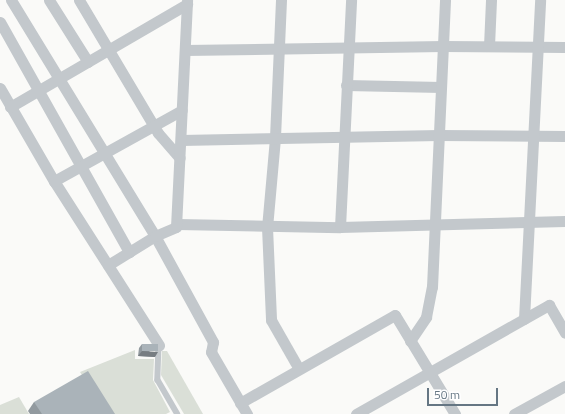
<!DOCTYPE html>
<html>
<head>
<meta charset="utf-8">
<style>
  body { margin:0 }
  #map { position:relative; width:565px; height:414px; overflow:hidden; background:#fafaf8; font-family:"Titillium Web",sans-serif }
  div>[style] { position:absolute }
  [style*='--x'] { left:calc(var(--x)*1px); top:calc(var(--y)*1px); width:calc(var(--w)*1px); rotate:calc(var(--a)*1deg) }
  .green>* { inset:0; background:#dadfd7 }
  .lane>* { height:5.5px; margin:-2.75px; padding:0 2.75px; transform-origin:2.75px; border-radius:2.75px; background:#c3c8cc }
  .street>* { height:11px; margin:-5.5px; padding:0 5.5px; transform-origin:5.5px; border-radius:5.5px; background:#c3c8cc }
  .wall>* { inset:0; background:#929a9f }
  .shaded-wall>* { inset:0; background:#777d82 }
  .building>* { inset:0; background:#aab3b9; transform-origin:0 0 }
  span { translate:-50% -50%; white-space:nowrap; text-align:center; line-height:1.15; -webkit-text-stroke:4px #fff; paint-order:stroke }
  .scale { position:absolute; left:427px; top:388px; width:71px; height:18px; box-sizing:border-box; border:2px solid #657683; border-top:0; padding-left:5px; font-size:12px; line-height:14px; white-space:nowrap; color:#657683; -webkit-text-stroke:3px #fff; paint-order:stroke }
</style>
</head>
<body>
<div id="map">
  <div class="green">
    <i style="clip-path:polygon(135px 350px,135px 359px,154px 359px,153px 380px,170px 412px,166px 414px,106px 414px,80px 372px)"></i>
    <i style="clip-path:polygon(162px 351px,167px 351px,203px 414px,184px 414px,161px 375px)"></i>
    <i style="clip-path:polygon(19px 397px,29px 414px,0 414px,0 405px)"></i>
  </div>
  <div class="lane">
    <i style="--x:159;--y:345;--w:35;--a:92"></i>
    <i style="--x:158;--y:380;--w:39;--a:60"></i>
  </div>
  <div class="street">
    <i style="--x:11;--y:0;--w:276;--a:58.6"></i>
    <i style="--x:155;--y:236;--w:121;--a:61.3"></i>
    <i style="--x:213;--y:342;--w:10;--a:101"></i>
    <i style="--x:211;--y:352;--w:72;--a:59.9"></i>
    <i style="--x:49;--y:0;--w:73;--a:57.8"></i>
    <i style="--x:79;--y:0;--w:155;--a:59.3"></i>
    <i style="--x:158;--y:133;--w:33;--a:49"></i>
    <i style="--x:281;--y:0;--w:138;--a:92.5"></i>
    <i style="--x:275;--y:138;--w:89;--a:95.1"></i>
    <i style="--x:267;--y:227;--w:93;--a:87.5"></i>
    <i style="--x:271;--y:320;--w:56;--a:60.3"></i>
    <i style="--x:0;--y:22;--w:264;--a:60.7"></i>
    <i style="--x:489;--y:46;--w:46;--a:-87.5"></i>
    <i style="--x:185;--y:50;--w:258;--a:-0.9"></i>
    <i style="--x:443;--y:46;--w:122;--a:0.5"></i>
    <i style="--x:346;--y:85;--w:95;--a:1.2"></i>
    <i style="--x:0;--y:88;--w:108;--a:59.9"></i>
    <i style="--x:54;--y:181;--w:195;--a:57.4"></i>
    <i style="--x:10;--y:107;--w:205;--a:-30.2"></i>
    <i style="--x:181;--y:140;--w:258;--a:-1.1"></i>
    <i style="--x:439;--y:135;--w:126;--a:0.5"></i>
    <i style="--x:54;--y:181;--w:146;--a:-29"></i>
    <i style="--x:177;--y:224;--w:163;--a:1.1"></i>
    <i style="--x:340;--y:227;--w:225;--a:-1.5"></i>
    <i style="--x:340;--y:227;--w:227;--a:-87.2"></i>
    <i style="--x:108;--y:265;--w:55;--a:-31.7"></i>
    <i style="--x:155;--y:236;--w:23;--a:-23"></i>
    <i style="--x:176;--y:227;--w:227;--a:-87.2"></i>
    <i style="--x:524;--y:319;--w:319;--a:-87.1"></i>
    <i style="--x:410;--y:341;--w:29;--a:-56"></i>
    <i style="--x:426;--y:317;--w:31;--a:-79"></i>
    <i style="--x:432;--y:287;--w:287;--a:-87.4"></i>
    <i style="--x:240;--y:403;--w:178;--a:-29.6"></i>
    <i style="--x:395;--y:315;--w:116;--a:58.8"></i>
    <i style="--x:356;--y:414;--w:222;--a:-29.5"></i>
    <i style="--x:549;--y:305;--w:32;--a:60"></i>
    <i style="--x:514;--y:414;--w:58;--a:-28.8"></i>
  </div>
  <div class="wall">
    <i style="clip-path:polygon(142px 344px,155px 357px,138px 356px,139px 348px)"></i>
    <i style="clip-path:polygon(34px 402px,115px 414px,30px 414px,28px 411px)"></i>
  </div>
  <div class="shaded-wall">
    <i style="clip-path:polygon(142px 351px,158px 352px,155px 357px,138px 356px)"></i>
  </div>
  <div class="building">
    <i style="left:142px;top:344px;width:16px;height:7px"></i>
    <i style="clip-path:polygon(88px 371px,115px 414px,42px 414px,34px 402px)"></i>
  </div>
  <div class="scale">50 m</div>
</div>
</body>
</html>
